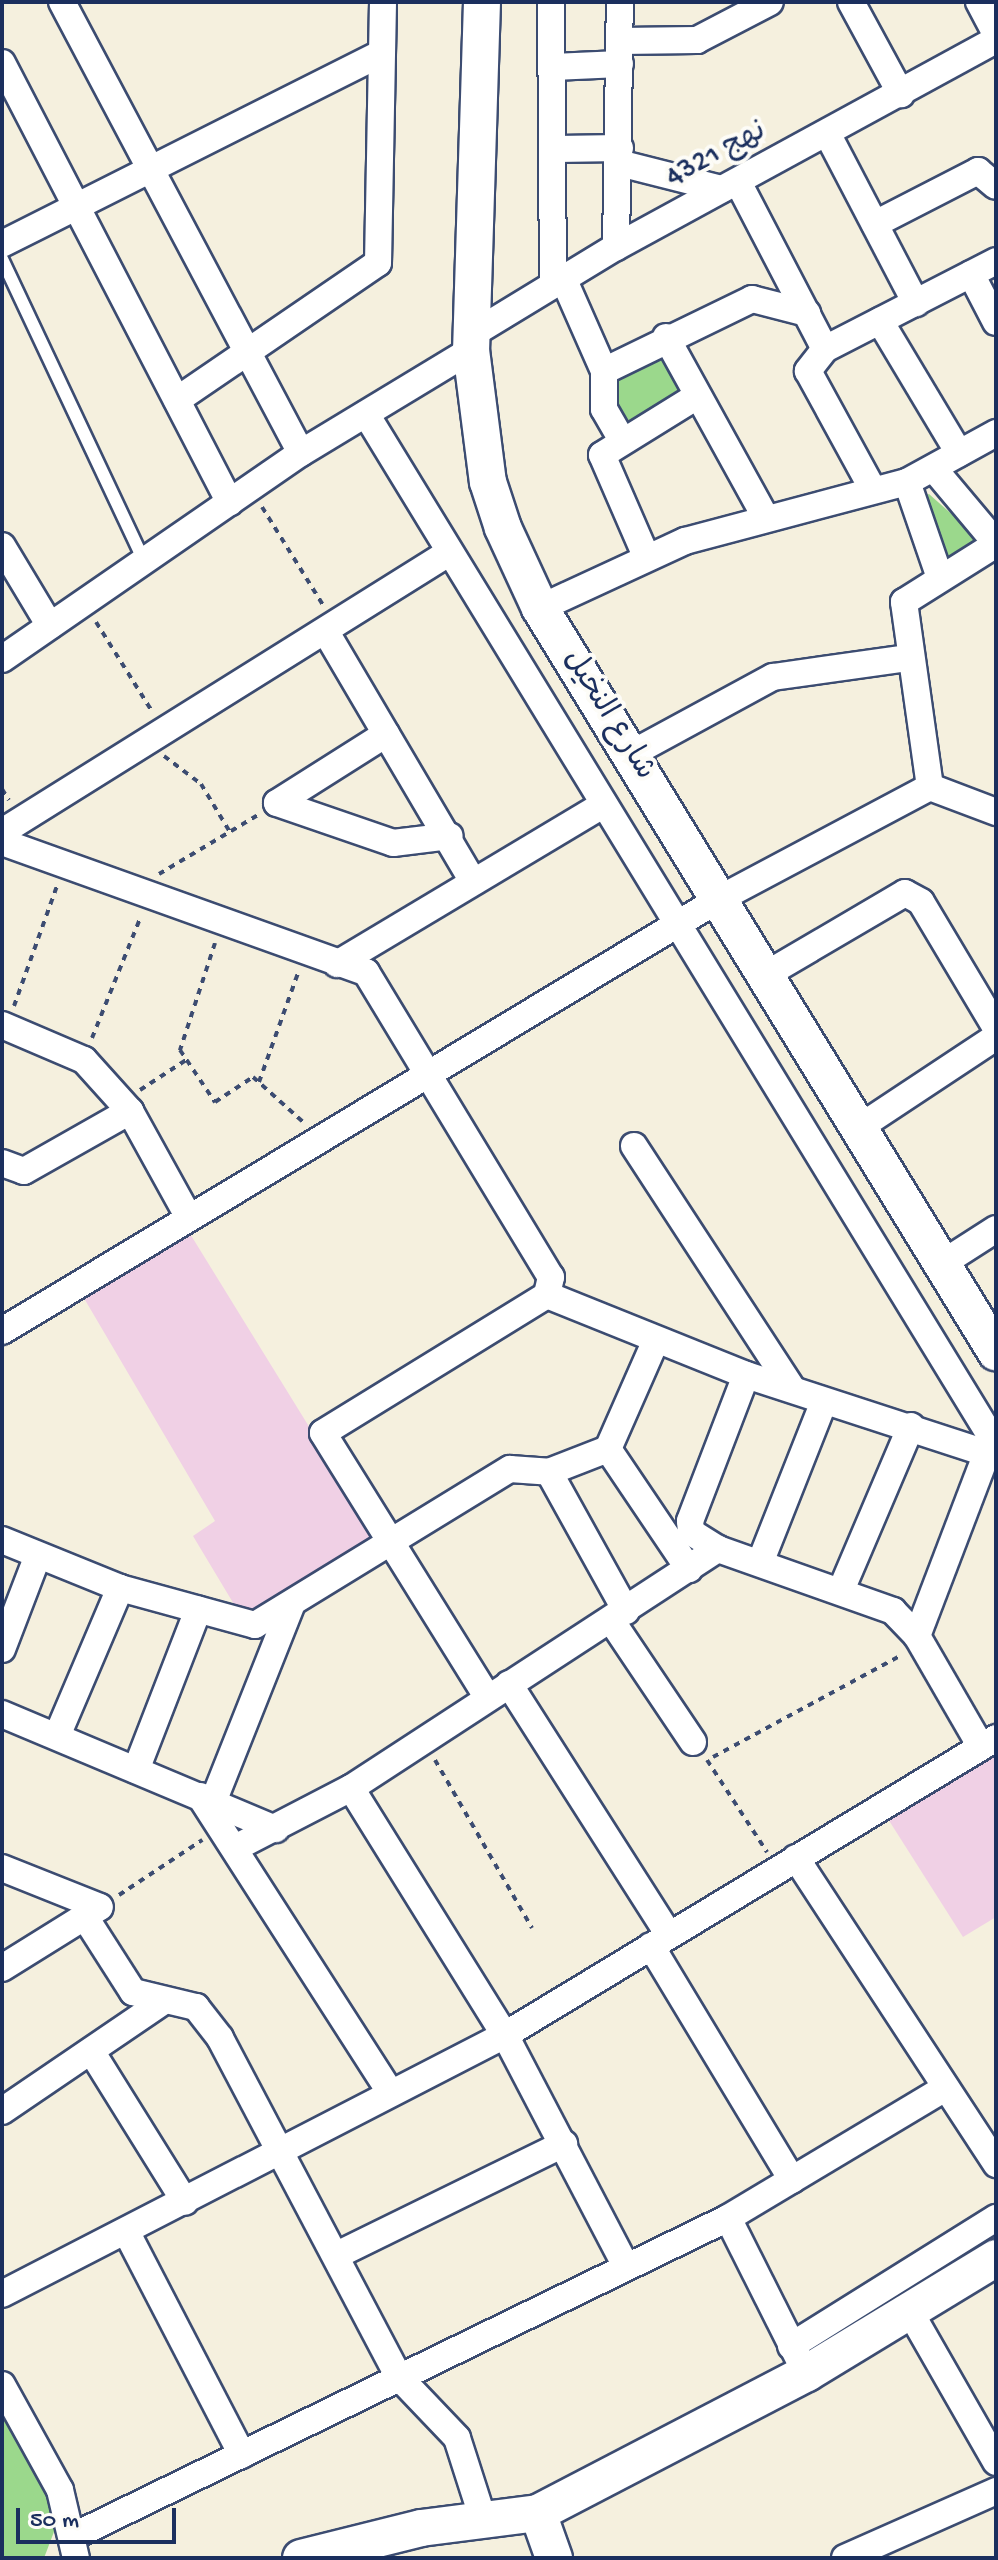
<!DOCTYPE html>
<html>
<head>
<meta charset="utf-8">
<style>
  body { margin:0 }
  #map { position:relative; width:998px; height:2560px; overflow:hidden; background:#f5f0de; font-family:"Gochi Hand","Playpen Sans Arabic",sans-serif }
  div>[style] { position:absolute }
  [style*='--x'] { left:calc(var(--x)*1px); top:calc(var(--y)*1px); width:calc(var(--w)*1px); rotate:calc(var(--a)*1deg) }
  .built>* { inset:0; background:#f0d0e5 }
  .green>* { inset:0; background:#9bd88c }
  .path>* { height:4px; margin-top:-2px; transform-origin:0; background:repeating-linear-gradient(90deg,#3c4c71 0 6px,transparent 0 12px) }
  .roads { filter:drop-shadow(2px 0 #3c4c71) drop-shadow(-2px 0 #3c4c71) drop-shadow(0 2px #3c4c71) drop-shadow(0 -2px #3c4c71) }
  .lane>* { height:12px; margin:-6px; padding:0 6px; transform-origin:6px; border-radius:6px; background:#fff }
  .street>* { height:26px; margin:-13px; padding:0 13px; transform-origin:13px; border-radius:13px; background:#fff }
  .secondary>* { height:36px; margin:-18px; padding:0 18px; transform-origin:18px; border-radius:18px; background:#fff }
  span { translate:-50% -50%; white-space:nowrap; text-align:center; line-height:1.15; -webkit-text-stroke:8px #fdfcf7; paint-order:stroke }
  .street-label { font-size:30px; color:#1b2f5e }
  .frame { position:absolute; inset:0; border:4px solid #1b2f5e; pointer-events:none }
  .scale { position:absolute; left:16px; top:2508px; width:160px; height:36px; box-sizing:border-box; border:4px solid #1b2f5e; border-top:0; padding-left:10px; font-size:24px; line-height:28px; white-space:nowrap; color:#1b2f5e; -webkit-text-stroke:6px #fdfcf7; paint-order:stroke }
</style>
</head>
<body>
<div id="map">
  <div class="built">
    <i style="clip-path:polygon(184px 1224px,379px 1540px,244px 1621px,193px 1536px,215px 1521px,78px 1288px)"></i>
    <i style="clip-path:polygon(996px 1755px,996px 1917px,963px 1937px,888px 1819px)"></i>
  </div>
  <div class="green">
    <i style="clip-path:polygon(664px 346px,689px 392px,624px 432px,610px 406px,610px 374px)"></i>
    <i style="clip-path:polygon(929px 494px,982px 541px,939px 563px,919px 498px)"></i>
    <i style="clip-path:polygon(2px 2411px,60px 2516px,44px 2558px,2px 2558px)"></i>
  </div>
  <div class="path">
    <i style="--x:262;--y:507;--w:115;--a:58.1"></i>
    <i style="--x:96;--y:622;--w:107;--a:57.9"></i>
    <i style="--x:164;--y:756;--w:46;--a:37.1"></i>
    <i style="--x:201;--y:784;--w:56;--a:58.9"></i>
    <i style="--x:2;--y:789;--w:13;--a:58"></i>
    <i style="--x:159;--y:874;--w:115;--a:-30.8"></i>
    <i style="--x:215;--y:943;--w:113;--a:108.1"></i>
    <i style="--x:180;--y:1050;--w:63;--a:56.1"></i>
    <i style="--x:215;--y:1102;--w:45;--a:-33.3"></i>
    <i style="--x:253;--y:1077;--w:67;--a:42"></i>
    <i style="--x:14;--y:1006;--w:127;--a:-70.3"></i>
    <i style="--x:92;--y:1038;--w:131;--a:-68.1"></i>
    <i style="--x:259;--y:1082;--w:116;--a:-70.3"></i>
    <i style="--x:140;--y:1090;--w:55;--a:-33.1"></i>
    <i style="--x:713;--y:1757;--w:215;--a:-28.4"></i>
    <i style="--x:435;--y:1760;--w:194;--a:60"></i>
    <i style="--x:707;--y:1760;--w:110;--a:56.9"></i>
    <i style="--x:119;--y:1895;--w:100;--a:-33.5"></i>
  </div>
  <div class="roads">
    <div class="lane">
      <i style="--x:2;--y:259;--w:334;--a:64.8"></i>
    </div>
    <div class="street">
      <i style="--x:62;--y:2;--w:510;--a:62.08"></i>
      <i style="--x:551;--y:2;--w:282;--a:89.6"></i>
      <i style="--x:851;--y:2;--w:105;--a:61.5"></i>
      <i style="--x:979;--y:2;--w:36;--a:62"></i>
      <i style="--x:620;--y:41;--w:77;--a:-0.7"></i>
      <i style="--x:697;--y:40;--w:82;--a:-27.5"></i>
      <i style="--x:2;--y:63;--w:495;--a:62.6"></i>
      <i style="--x:553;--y:67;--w:67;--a:-2.6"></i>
      <i style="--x:827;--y:133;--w:192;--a:62.4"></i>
      <i style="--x:557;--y:149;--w:63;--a:-0.9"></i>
      <i style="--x:619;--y:163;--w:106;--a:14.2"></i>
      <i style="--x:738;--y:182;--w:188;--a:62.5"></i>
      <i style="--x:825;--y:349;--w:192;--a:-27.2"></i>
      <i style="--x:875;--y:224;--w:116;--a:-27.2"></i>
      <i style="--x:978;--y:171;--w:23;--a:40"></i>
      <i style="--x:2;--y:244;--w:425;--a:-26.7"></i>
      <i style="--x:616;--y:247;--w:245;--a:-89.1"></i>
      <i style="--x:971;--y:274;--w:54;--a:62.5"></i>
      <i style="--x:563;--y:278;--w:102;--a:66.2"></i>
      <i style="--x:604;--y:371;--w:38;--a:90"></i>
      <i style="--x:604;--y:409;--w:34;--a:60"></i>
      <i style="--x:880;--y:321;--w:154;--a:59.1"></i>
      <i style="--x:471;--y:335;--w:170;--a:-31.3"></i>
      <i style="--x:616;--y:247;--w:433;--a:-28.6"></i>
      <i style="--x:666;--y:337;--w:205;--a:61.1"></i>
      <i style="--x:825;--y:349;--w:28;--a:128"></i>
      <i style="--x:808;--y:371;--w:133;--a:61.3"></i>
      <i style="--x:604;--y:371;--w:165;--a:-25.9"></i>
      <i style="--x:752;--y:299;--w:57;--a:14.3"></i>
      <i style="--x:177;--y:400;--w:243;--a:-34.3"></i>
      <i style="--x:378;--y:263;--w:261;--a:-88.9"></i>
      <i style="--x:366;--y:414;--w:1208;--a:58.57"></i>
      <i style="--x:934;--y:469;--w:97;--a:50"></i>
      <i style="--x:907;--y:482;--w:98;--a:71"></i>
      <i style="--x:2;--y:546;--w:93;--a:59"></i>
      <i style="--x:646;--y:556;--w:110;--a:-113.5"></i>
      <i style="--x:602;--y:455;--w:112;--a:-31.8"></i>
      <i style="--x:540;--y:608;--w:160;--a:-24.8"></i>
      <i style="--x:685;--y:541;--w:230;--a:-14.9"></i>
      <i style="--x:907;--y:482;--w:102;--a:-28.8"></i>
      <i style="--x:326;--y:632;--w:290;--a:59.5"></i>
      <i style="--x:2;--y:659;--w:363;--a:-34.6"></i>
      <i style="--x:301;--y:453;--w:199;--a:-31.2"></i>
      <i style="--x:386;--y:734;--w:129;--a:147.7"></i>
      <i style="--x:277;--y:803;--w:123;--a:19"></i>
      <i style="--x:393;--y:843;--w:57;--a:-7"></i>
      <i style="--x:631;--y:754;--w:162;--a:-28.5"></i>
      <i style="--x:773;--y:677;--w:137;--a:-8"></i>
      <i style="--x:930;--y:787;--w:187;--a:-98"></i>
      <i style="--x:904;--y:602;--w:109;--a:-32.2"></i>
      <i style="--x:2;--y:832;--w:528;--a:-32.01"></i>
      <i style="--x:2;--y:842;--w:387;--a:19.7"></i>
      <i style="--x:366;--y:972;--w:357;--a:58.8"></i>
      <i style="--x:551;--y:1277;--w:18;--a:103"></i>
      <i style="--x:547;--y:1295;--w:263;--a:148.4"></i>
      <i style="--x:323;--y:1433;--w:309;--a:58.1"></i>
      <i style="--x:337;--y:964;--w:311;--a:-30.9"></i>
      <i style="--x:767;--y:974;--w:160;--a:-30.4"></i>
      <i style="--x:905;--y:893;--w:18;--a:29"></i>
      <i style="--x:921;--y:902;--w:147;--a:59.2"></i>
      <i style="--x:2;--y:1025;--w:89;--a:23.1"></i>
      <i style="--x:84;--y:1060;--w:69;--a:48"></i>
      <i style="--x:130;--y:1111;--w:122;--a:61.1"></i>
      <i style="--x:860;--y:1127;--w:163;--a:-33.5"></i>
      <i style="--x:634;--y:1146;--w:289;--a:56.9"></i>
      <i style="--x:2;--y:1163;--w:23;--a:20"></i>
      <i style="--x:24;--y:1171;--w:122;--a:-29.5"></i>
      <i style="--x:943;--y:1263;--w:63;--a:-32.7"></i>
      <i style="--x:547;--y:1295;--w:214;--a:21.9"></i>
      <i style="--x:746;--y:1375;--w:263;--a:18"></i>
      <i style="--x:2;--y:1331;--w:839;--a:-31.06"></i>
      <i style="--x:721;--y:898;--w:237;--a:-28"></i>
      <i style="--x:930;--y:787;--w:71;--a:20.7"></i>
      <i style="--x:656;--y:1340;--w:119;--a:113.8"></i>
      <i style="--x:608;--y:1449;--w:145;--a:56"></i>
      <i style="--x:549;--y:1472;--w:159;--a:61"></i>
      <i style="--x:2;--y:1540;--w:127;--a:22.1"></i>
      <i style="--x:120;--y:1588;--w:140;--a:15.3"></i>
      <i style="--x:255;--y:1625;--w:299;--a:-31.5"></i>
      <i style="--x:510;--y:1469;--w:39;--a:4"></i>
      <i style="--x:549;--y:1472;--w:63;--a:-21.3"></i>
      <i style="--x:718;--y:1549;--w:32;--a:-148"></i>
      <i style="--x:691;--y:1532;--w:11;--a:-95"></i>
      <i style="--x:690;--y:1521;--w:156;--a:-69"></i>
      <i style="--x:760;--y:1563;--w:174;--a:-68.4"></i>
      <i style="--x:842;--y:1588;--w:176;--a:-66.9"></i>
      <i style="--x:611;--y:1620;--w:147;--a:56.1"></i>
      <i style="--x:917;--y:1636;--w:196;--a:-69.1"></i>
      <i style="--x:2;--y:1649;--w:97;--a:-69"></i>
      <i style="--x:509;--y:1684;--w:298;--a:57.5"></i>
      <i style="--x:2;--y:1714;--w:297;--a:22.8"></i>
      <i style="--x:57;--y:1736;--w:161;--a:-66.9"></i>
      <i style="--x:136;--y:1770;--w:172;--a:-68.8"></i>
      <i style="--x:351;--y:1788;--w:291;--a:58.1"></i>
      <i style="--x:505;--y:2035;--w:261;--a:62.4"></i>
      <i style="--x:200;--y:1796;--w:353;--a:57.3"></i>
      <i style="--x:213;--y:1802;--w:211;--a:-68.3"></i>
      <i style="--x:237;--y:1847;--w:128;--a:-27.4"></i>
      <i style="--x:351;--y:1788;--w:438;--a:-33.1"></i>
      <i style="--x:718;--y:1549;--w:186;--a:19.5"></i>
      <i style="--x:893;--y:1611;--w:35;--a:46"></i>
      <i style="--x:917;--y:1636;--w:128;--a:60"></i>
      <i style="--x:796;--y:1858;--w:366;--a:56.8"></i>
      <i style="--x:2;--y:1868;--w:105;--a:21.7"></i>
      <i style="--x:85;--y:1917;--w:89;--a:57.4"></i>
      <i style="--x:133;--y:1992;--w:65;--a:13.4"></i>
      <i style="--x:196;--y:2007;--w:39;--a:52"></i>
      <i style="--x:220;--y:2038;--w:383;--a:62.2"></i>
      <i style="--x:399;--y:2377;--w:84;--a:46.4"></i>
      <i style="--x:457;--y:2438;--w:85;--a:72.2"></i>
      <i style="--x:651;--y:1946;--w:273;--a:58.9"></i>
      <i style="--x:2;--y:1968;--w:115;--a:-31.9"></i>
      <i style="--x:93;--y:2054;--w:174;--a:58.1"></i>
      <i style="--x:2;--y:2111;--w:192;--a:-34.2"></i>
      <i style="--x:728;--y:2218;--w:160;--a:63.3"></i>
      <i style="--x:126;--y:2231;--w:252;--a:62.6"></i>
      <i style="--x:337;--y:2255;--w:253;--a:-26.1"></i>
      <i style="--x:2;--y:2294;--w:566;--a:-27.24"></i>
      <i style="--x:505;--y:2035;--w:574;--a:-31.17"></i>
      <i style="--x:909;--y:2310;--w:175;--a:60.2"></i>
      <i style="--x:791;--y:2346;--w:242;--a:-32"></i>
      <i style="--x:2;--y:2385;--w:120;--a:61.1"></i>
      <i style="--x:60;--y:2490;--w:70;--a:76.8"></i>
      <i style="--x:74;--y:2536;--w:727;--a:-25.93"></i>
      <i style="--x:728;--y:2218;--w:253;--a:-30.9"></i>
      <i style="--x:845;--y:2558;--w:165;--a:-23.9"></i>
    </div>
    <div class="secondary">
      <i style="--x:482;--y:2;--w:348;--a:91.8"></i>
      <i style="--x:471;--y:350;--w:133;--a:82.7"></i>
      <i style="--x:488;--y:482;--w:48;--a:71.9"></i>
      <i style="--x:503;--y:528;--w:88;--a:65.2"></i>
      <i style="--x:540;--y:608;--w:873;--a:58.5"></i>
      <i style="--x:538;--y:2513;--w:48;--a:70.4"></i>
      <i style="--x:301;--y:2558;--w:124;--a:-14"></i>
      <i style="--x:421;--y:2528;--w:118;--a:-7.3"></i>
      <i style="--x:538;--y:2513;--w:303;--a:-27.5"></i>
      <i style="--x:807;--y:2373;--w:221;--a:-31.3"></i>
    </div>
  </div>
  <div class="street-label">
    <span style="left:717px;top:156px;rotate:-28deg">نهج 4321</span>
    <span style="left:607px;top:716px;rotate:58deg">شارع النخيل</span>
  </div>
  <div class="frame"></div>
  <div class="scale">50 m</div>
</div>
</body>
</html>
